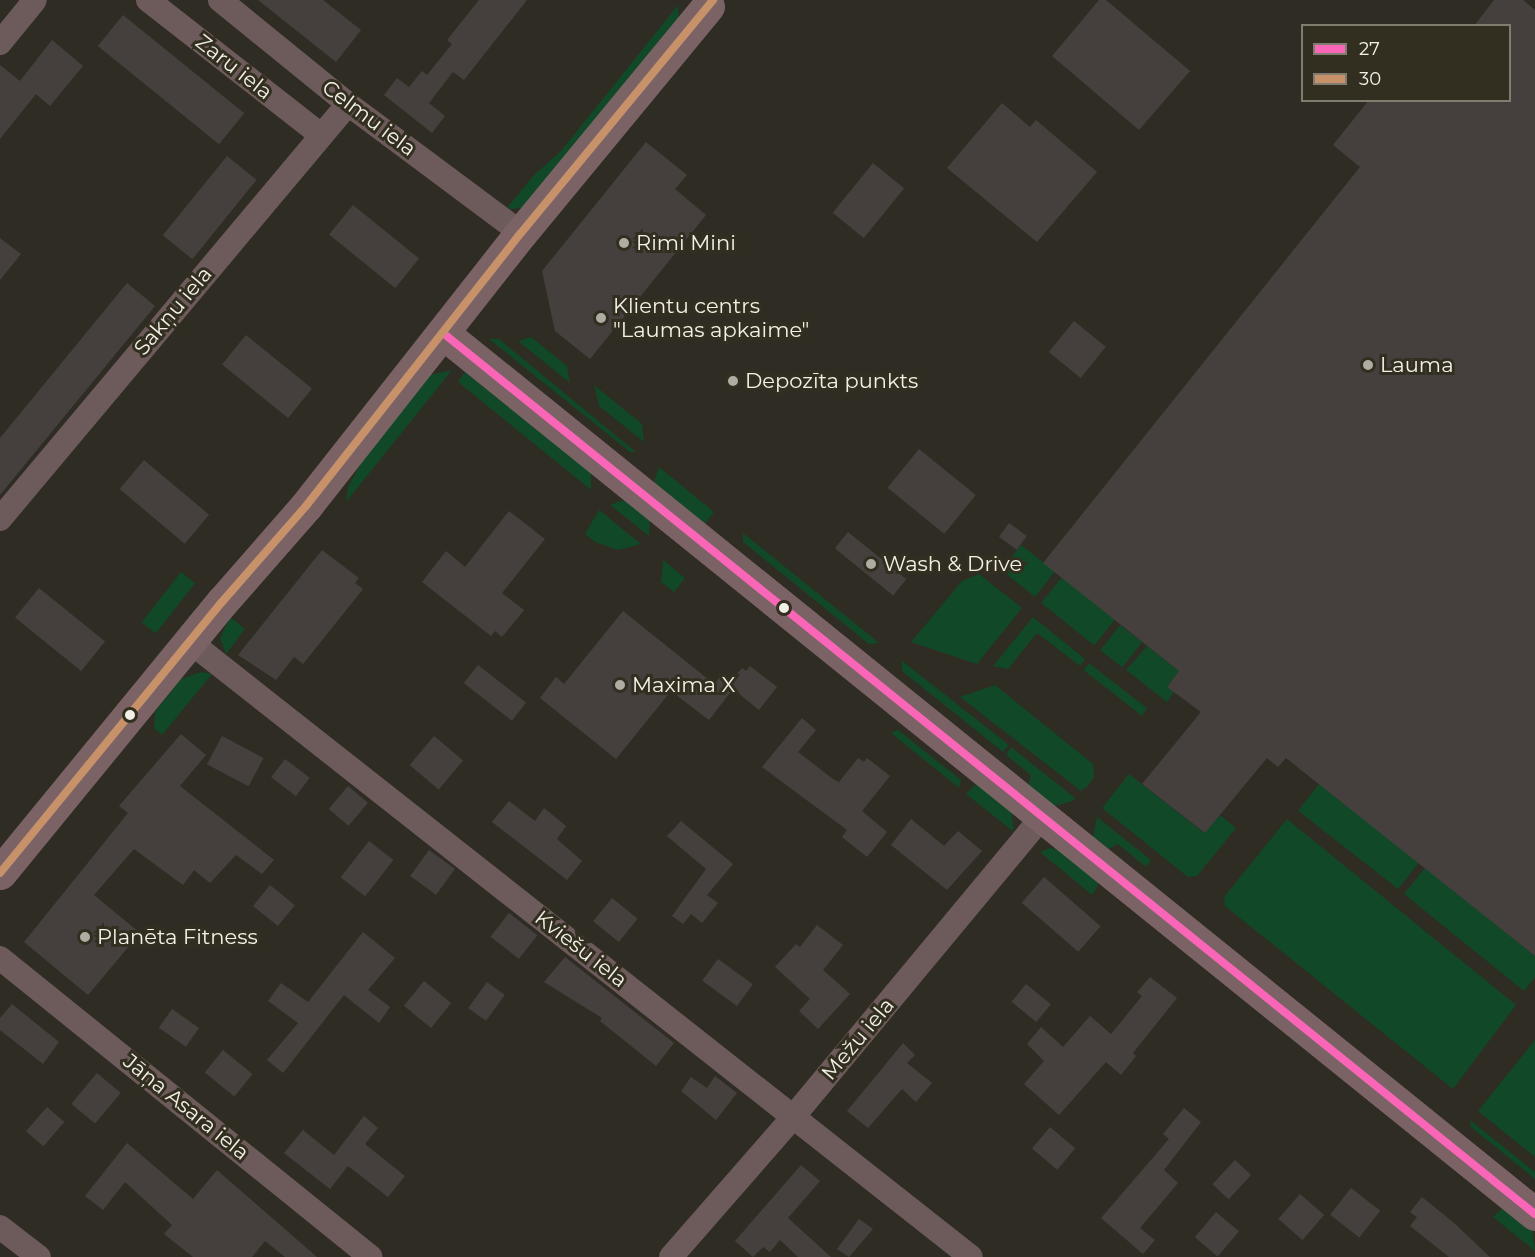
<!DOCTYPE html>
<html>
<head>
<meta charset="utf-8">
<style>
  body { margin:0 }
  #map { position:relative; width:1535px; height:1257px; overflow:hidden; background:#2f2c24; font-family:Montserrat,sans-serif }
  div>[style] { position:absolute }
  [style*='--x'] { left:calc(var(--x)*1px); top:calc(var(--y)*1px); width:calc(var(--w)*1px); rotate:calc(var(--a)*1deg) }
  .green>* { inset:0; background:#104828; transform-origin:0 0 }
  .building>* { inset:0; background:#45403e; transform-origin:0 0 }
  .street>* { height:24px; margin:-12px; padding:0 12px; transform-origin:12px; border-radius:12px; background:#6d5b5b }
  .secondary>* { height:33px; margin:-16.5px; padding:0 16.5px; transform-origin:16.5px; border-radius:16.5px; background:#7b6365 }
  .bus-1>* { height:8px; margin:-4px; padding:0 4px; transform-origin:4px; border-radius:4px; background:#fa66b7 }
  .bus-2>* { height:8px; margin:-4px; padding:0 4px; transform-origin:4px; border-radius:4px; background:#c7916a }
  .dots>* { width:16px; height:16px; translate:-50% -50%; box-sizing:border-box; border:3px solid #332f20; border-radius:50% }
  span { translate:-50% -50%; white-space:nowrap; text-align:center; line-height:1.15; -webkit-text-stroke:6px #332f20; paint-order:stroke }
  .street-label { font-size:21px; color:#f3f1e7 }
  .poi-label { font-size:21px; color:#f3f1e7 }
  .left { translate:0 -50%; text-align:left }
  .legend { position:absolute; left:1301px; top:24px; width:210px; height:78px; box-sizing:border-box; background:#332f20; border:2px solid #807d70; margin:0; padding:8px 10px; list-style:none; font-size:18px; color:#f3f1e7 }
  .legend li { display:flex; align-items:center; gap:12px; height:30px }
  .legend b { width:30px; border:2px solid #807d70 }
</style>
</head>
<body>
<div id="map">
  <div class="green">
    <i style="clip-path:polygon(678px 5px,679px 18px,526px 208px,506px 209px,535px 174px,561px 151px)"></i>
    <i style="clip-path:polygon(531px 337px,567px 366px,570px 383px,518px 341px)"></i>
    <i style="clip-path:polygon(489px 339px,499px 339px,636px 452px,630px 452px)"></i>
    <i style="clip-path:polygon(452px 370px,346px 502px,348px 487px,378px 433px,425px 376px)"></i>
    <i style="clip-path:polygon(465px 372px,591px 472px,591px 490px,458px 382px)"></i>
    <i style="clip-path:polygon(594px 385px,642px 424px,644px 442px,599px 406px)"></i>
    <i style="clip-path:polygon(659px 467px,714px 512px,704px 525px,658px 488px,654px 481px)"></i>
    <i style="clip-path:polygon(620px 501px,627px 501px,650px 520px,649px 536px,610px 505px)"></i>
    <i style="clip-path:polygon(599px 510px,641px 544px,618px 550px,595px 542px,585px 534px)"></i>
    <i style="clip-path:polygon(743px 533px,878px 642px,878px 643px,869px 644px,743px 542px)"></i>
    <i style="left:1021px;top:545px;width:43px;height:32px;rotate:38deg"></i>
    <i style="clip-path:polygon(663px 560px,685px 578px,674px 592px,661px 582px)"></i>
    <i style="left:181px;top:572px;width:18px;height:64px;rotate:38deg"></i>
    <i style="clip-path:polygon(979px 574px,1022px 608px,977px 664px,911px 642px,962px 581px)"></i>
    <i style="left:1062px;top:577px;width:68px;height:33px;rotate:39deg"></i>
    <i style="clip-path:polygon(230px 617px,245px 629px,226px 654px,220px 638px)"></i>
    <i style="clip-path:polygon(1033px 617px,1085px 659px,1080px 666px,1037px 633px,1008px 669px,993px 666px)"></i>
    <i style="left:1120px;top:625px;width:28px;height:32px;rotate:38deg"></i>
    <i style="clip-path:polygon(1147px 646px,1179px 671px,1167px 687px,1174px 692px,1167px 702px,1126px 670px)"></i>
    <i style="clip-path:polygon(901px 660px,1009px 745px,1003px 752px,902px 671px)"></i>
    <i style="left:1089px;top:663px;width:74px;height:9px;rotate:38deg"></i>
    <i style="clip-path:polygon(201px 672px,212px 674px,162px 735px,154px 728px,155px 712px,181px 679px)"></i>
    <i style="clip-path:polygon(995px 685px,1093px 764px,1094px 777px,1088px 786px,1081px 791px,960px 697px)"></i>
    <i style="clip-path:polygon(898px 730px,961px 780px,959px 788px,891px 733px)"></i>
    <i style="clip-path:polygon(1011px 747px,1075px 798px,1073px 801px,1054px 806px,1028px 786px,1031px 775px,1006px 755px)"></i>
    <i style="clip-path:polygon(1129px 774px,1204px 833px,1220px 815px,1236px 828px,1197px 876px,1188px 877px,1102px 808px)"></i>
    <i style="clip-path:polygon(976px 784px,1011px 808px,1014px 832px,966px 794px)"></i>
    <i style="left:1319px;top:784px;width:127px;height:34px;rotate:38deg"></i>
    <i style="clip-path:polygon(1097px 817px,1151px 860px,1146px 867px,1118px 844px,1108px 849px,1093px 837px)"></i>
    <i style="clip-path:polygon(1287px 819px,1516px 1005px,1453px 1089px,1225px 906px,1224px 897px)"></i>
    <i style="clip-path:polygon(1049px 848px,1063px 851px,1100px 882px,1092px 895px,1040px 852px)"></i>
    <i style="clip-path:polygon(1425px 868px,1535px 956px,1535px 977px,1524px 991px,1404px 894px)"></i>
    <i style="clip-path:polygon(1535px 1040px,1535px 1157px,1478px 1111px)"></i>
    <i style="clip-path:polygon(1470px 1120px,1535px 1172px,1535px 1179px,1471px 1127px)"></i>
    <i style="clip-path:polygon(1504px 1207px,1532px 1227px,1535px 1251px,1493px 1217px)"></i>
  </div>
  <div class="building">
    <i style="clip-path:polygon(258px 0,323px 0,361px 30px,336px 62px)"></i>
    <i style="clip-path:polygon(479px 0,527px 0,464px 80px,453px 72px,429px 103px,445px 116px,432px 133px,384px 95px,397px 78px,409px 87px,422px 71px,427px 75px,452px 44px,447px 40px)"></i>
    <i style="clip-path:polygon(1099px 0,1106px 0,1190px 71px,1139px 130px,1052px 56px)"></i>
    <i style="clip-path:polygon(1494px 0,1523px 0,1535px 10px,1535px 956px,1286px 758px,1278px 767px,1267px 758px,1205px 833px,1142px 784px,1201px 712px,1167px 687px,1179px 671px,1043px 563px,1360px 167px,1333px 145px,1369px 100px,1509px 100px,1509px 26px,1474px 26px)"></i>
    <i style="left:123px;top:15px;width:156px;height:40px;rotate:39deg"></i>
    <i style="clip-path:polygon(52px 40px,83px 66px,50px 106px,36px 94px,0 139px,0 65px,20px 81px)"></i>
    <i style="clip-path:polygon(1002px 103px,1030px 127px,1036px 120px,1097px 172px,1037px 242px,947px 168px)"></i>
    <i style="clip-path:polygon(646px 142px,687px 175px,675px 189px,706px 215px,590px 359px,555px 331px,542px 271px)"></i>
    <i style="left:227px;top:156px;width:38px;height:102px;rotate:39deg"></i>
    <i style="left:873px;top:163px;width:40px;height:64px;rotate:39deg"></i>
    <i style="left:353px;top:205px;width:85px;height:38px;rotate:39deg"></i>
    <i style="clip-path:polygon(0 238px,21px 254px,0 280px)"></i>
    <i style="clip-path:polygon(127px 283px,155px 306px,0 495px,0 438px)"></i>
    <i style="left:1074px;top:321px;width:41px;height:40px;rotate:39deg"></i>
    <i style="left:246px;top:335px;width:85px;height:38px;rotate:39deg"></i>
    <i style="left:919px;top:449px;width:73px;height:50px;rotate:39deg"></i>
    <i style="left:144px;top:460px;width:85px;height:38px;rotate:40deg"></i>
    <i style="clip-path:polygon(509px 511px,545px 539px,502px 593px,524px 610px,502px 637px,495px 631px,491px 636px,422px 582px,446px 551px,465px 567px)"></i>
    <i style="left:1009px;top:523px;width:22px;height:17px;rotate:36deg"></i>
    <i style="left:848px;top:532px;width:75px;height:21px;rotate:39deg"></i>
    <i style="clip-path:polygon(322px 550px,359px 578px,355px 583px,363px 589px,303px 664px,294px 657px,276px 680px,238px 655px)"></i>
    <i style="left:39px;top:588px;width:85px;height:38px;rotate:39deg"></i>
    <i style="clip-path:polygon(623px 611px,714px 684px,720px 677px,729px 684px,742px 668px,746px 671px,750px 666px,777px 687px,759px 710px,733px 689px,709px 720px,671px 691px,616px 759px,540px 698px,556px 677px,564px 684px)"></i>
    <i style="left:478px;top:665px;width:61px;height:23px;rotate:38deg"></i>
    <i style="clip-path:polygon(802px 718px,816px 730px,798px 752px,833px 779px,839px 782px,858px 758px,864px 762px,867px 758px,890px 776px,862px 811px,887px 832px,867px 857px,842px 837px,847px 830px,762px 767px)"></i>
    <i style="clip-path:polygon(181px 734px,206px 755px,180px 786px,274px 860px,262px 874px,236px 855px,210px 883px,194px 870px,183px 885px,134px 849px,94px 895px,140px 933px,88px 995px,24px 942px,128px 813px,119px 806px)"></i>
    <i style="left:222px;top:736px;width:47px;height:32px;rotate:28deg"></i>
    <i style="left:434px;top:736px;width:38px;height:38px;rotate:40deg"></i>
    <i style="left:285px;top:759px;width:31px;height:23px;rotate:37deg"></i>
    <i style="left:348px;top:786px;width:26px;height:30px;rotate:40deg"></i>
    <i style="clip-path:polygon(509px 801px,535px 821px,544px 808px,566px 826px,557px 839px,582px 861px,567px 880px,492px 822px)"></i>
    <i style="clip-path:polygon(911px 819px,944px 846px,958px 831px,982px 851px,947px 890px,891px 845px)"></i>
    <i style="clip-path:polygon(681px 821px,733px 864px,707px 895px,718px 903px,702px 923px,691px 914px,683px 924px,672px 916px,706px 869px,667px 836px)"></i>
    <i style="left:369px;top:841px;width:31px;height:46px;rotate:38deg"></i>
    <i style="left:429px;top:850px;width:32px;height:32px;rotate:36deg"></i>
    <i style="left:1044px;top:877px;width:75px;height:34px;rotate:41deg"></i>
    <i style="left:270px;top:885px;width:32px;height:27px;rotate:39deg"></i>
    <i style="left:612px;top:898px;width:33px;height:30px;rotate:39deg"></i>
    <i style="left:509px;top:913px;width:36px;height:30px;rotate:38deg"></i>
    <i style="clip-path:polygon(817px 925px,843px 945px,823px 970px,850px 994px,818px 1029px,799px 1011px,810px 999px,775px 967px,796px 944px,800px 947px)"></i>
    <i style="clip-path:polygon(363px 932px,395px 958px,368px 990px,390px 1007px,379px 1023px,344px 995px,283px 1073px,267px 1060px,298px 1023px,268px 1001px,281px 983px,308px 1002px)"></i>
    <i style="clip-path:polygon(565px 957px,674px 1043px,656px 1066px,600px 1021px,602px 1018px,544px 982px)"></i>
    <i style="left:718px;top:959px;width:43px;height:27px;rotate:36deg"></i>
    <i style="clip-path:polygon(1150px 977px,1177px 998px,1133px 1053px,1136px 1056px,1121px 1075px,1106px 1062px,1059px 1115px,1024px 1084px,1044px 1061px,1027px 1044px,1041px 1027px,1063px 1047px,1090px 1016px,1111px 1034px,1142px 996px,1137px 992px)"></i>
    <i style="left:424px;top:981px;width:35px;height:32px;rotate:39deg"></i>
    <i style="left:487px;top:982px;width:22px;height:32px;rotate:36deg"></i>
    <i style="left:1026px;top:984px;width:32px;height:23px;rotate:39deg"></i>
    <i style="clip-path:polygon(12px 1004px,59px 1042px,43px 1064px,0 1030px,0 1018px)"></i>
    <i style="left:172px;top:1009px;width:33px;height:23px;rotate:35deg"></i>
    <i style="clip-path:polygon(903px 1043px,915px 1055px,907px 1063px,932px 1083px,916px 1102px,902px 1089px,868px 1128px,847px 1111px)"></i>
    <i style="left:223px;top:1050px;width:38px;height:29px;rotate:39deg"></i>
    <i style="left:97px;top:1073px;width:31px;height:40px;rotate:40deg"></i>
    <i style="clip-path:polygon(715px 1076px,737px 1093px,716px 1120px,681px 1091px,691px 1077px,707px 1088px)"></i>
    <i style="left:47px;top:1107px;width:23px;height:32px;rotate:41deg"></i>
    <i style="clip-path:polygon(1184px 1108px,1201px 1122px,1164px 1170px,1178px 1183px,1140px 1228px,1155px 1240px,1143px 1254px,1101px 1218px,1169px 1139px,1163px 1134px)"></i>
    <i style="clip-path:polygon(364px 1116px,378px 1128px,365px 1144px,405px 1176px,388px 1197px,348px 1166px,330px 1189px,284px 1153px,303px 1130px,334px 1155px)"></i>
    <i style="left:1050px;top:1127px;width:33px;height:28px;rotate:40deg"></i>
    <i style="clip-path:polygon(127px 1143px,193px 1199px,217px 1170px,317px 1257px,285px 1257px,265px 1241px,252px 1257px,193px 1257px,164px 1234px,172px 1225px,125px 1182px,103px 1210px,85px 1196px)"></i>
    <i style="left:1235px;top:1160px;width:22px;height:33px;rotate:43deg"></i>
    <i style="clip-path:polygon(801px 1165px,820px 1181px,788px 1218px,831px 1257px,798px 1257px,780px 1240px,770px 1252px,763px 1247px,753px 1257px,735px 1241px)"></i>
    <i style="left:1351px;top:1188px;width:37px;height:34px;rotate:38deg"></i>
    <i style="left:1300px;top:1194px;width:32px;height:33px;rotate:41deg"></i>
    <i style="clip-path:polygon(1422px 1197px,1454px 1223px,1490px 1257px,1449px 1257px,1410px 1226px,1417px 1217px,1410px 1212px)"></i>
    <i style="left:1216px;top:1212px;width:30px;height:33px;rotate:40deg"></i>
    <i style="clip-path:polygon(859px 1219px,873px 1229px,849px 1257px,837px 1249px)"></i>
  </div>
  <div class="street">
    <i style="--x:148;--y:0;--w:219;--a:38"></i>
    <i style="--x:220;--y:0;--w:165;--a:39.1"></i>
    <i style="--x:348;--y:104;--w:216;--a:36.7"></i>
    <i style="--x:0;--y:43;--w:55;--a:-50.9"></i>
    <i style="--x:0;--y:519;--w:542;--a:-50.02"></i>
    <i style="--x:189;--y:641;--w:995;--a:38.23"></i>
    <i style="--x:0;--y:958;--w:476;--a:38.9"></i>
    <i style="--x:0;--y:1227;--w:49;--a:37.6"></i>
    <i style="--x:671;--y:1257;--w:186;--a:-48.9"></i>
    <i style="--x:793;--y:1117;--w:390;--a:-50.3"></i>
  </div>
  <div class="secondary">
    <i style="--x:443;--y:333;--w:1403;--a:38.9"></i>
    <i style="--x:0;--y:873;--w:350;--a:-50.7"></i>
    <i style="--x:222;--y:602;--w:128;--a:-48.8"></i>
    <i style="--x:306;--y:506;--w:347;--a:-51.8"></i>
    <i style="--x:521;--y:233;--w:294;--a:-50.5"></i>
  </div>
  <div class="bus-1">
    <i style="--x:443;--y:333;--w:1403;--a:38.9"></i>
  </div>
  <div class="bus-2">
    <i style="--x:0;--y:873;--w:350;--a:-50.7"></i>
    <i style="--x:222;--y:602;--w:128;--a:-48.8"></i>
    <i style="--x:306;--y:506;--w:347;--a:-51.8"></i>
    <i style="--x:521;--y:233;--w:302;--a:-50.5"></i>
  </div>
  <div class="dots">
    <i style="left:624px;top:243px;background:#aeaca3"></i>
    <i style="left:601px;top:318px;background:#aeaca3"></i>
    <i style="left:1368px;top:365px;background:#aeaca3"></i>
    <i style="left:733px;top:381px;background:#aeaca3"></i>
    <i style="left:871px;top:564px;background:#aeaca3"></i>
    <i style="left:784px;top:608px;background:#f3f1e7"></i>
    <i style="left:620px;top:685px;background:#aeaca3"></i>
    <i style="left:130px;top:715px;background:#f3f1e7"></i>
    <i style="left:85px;top:937px;background:#aeaca3"></i>
  </div>
  <div class="street-label">
    <span style="left:234px;top:67px;rotate:38deg">Zaru iela</span>
    <span style="left:369px;top:118px;rotate:37deg">Celmu iela</span>
    <span style="left:173px;top:311px;rotate:-50deg">Sakņu iela</span>
    <span style="left:581px;top:949px;rotate:38deg">Kviešu iela</span>
    <span style="left:858px;top:1039px;rotate:-50deg">Mežu iela</span>
    <span style="left:186px;top:1107px;rotate:39deg">Jāņa Asara iela</span>
  </div>
  <div class="poi-label">
    <span class="left" style="left:636px;top:243px">Rimi Mini</span>
    <span class="left" style="left:613px;top:318px">Klientu centrs<br>"Laumas apkaime"</span>
    <span class="left" style="left:1380px;top:365px">Lauma</span>
    <span class="left" style="left:745px;top:381px">Depozīta punkts</span>
    <span class="left" style="left:883px;top:564px">Wash &amp; Drive</span>
    <span class="left" style="left:632px;top:685px">Maxima X</span>
    <span class="left" style="left:97px;top:937px">Planēta Fitness</span>
  </div>
  <ul class="legend">
  <li><b style="height:8px;background:#fa66b7"></b>27</li>
  <li><b style="height:8px;background:#c7916a"></b>30</li>
  </ul>
</div>
</body>
</html>
